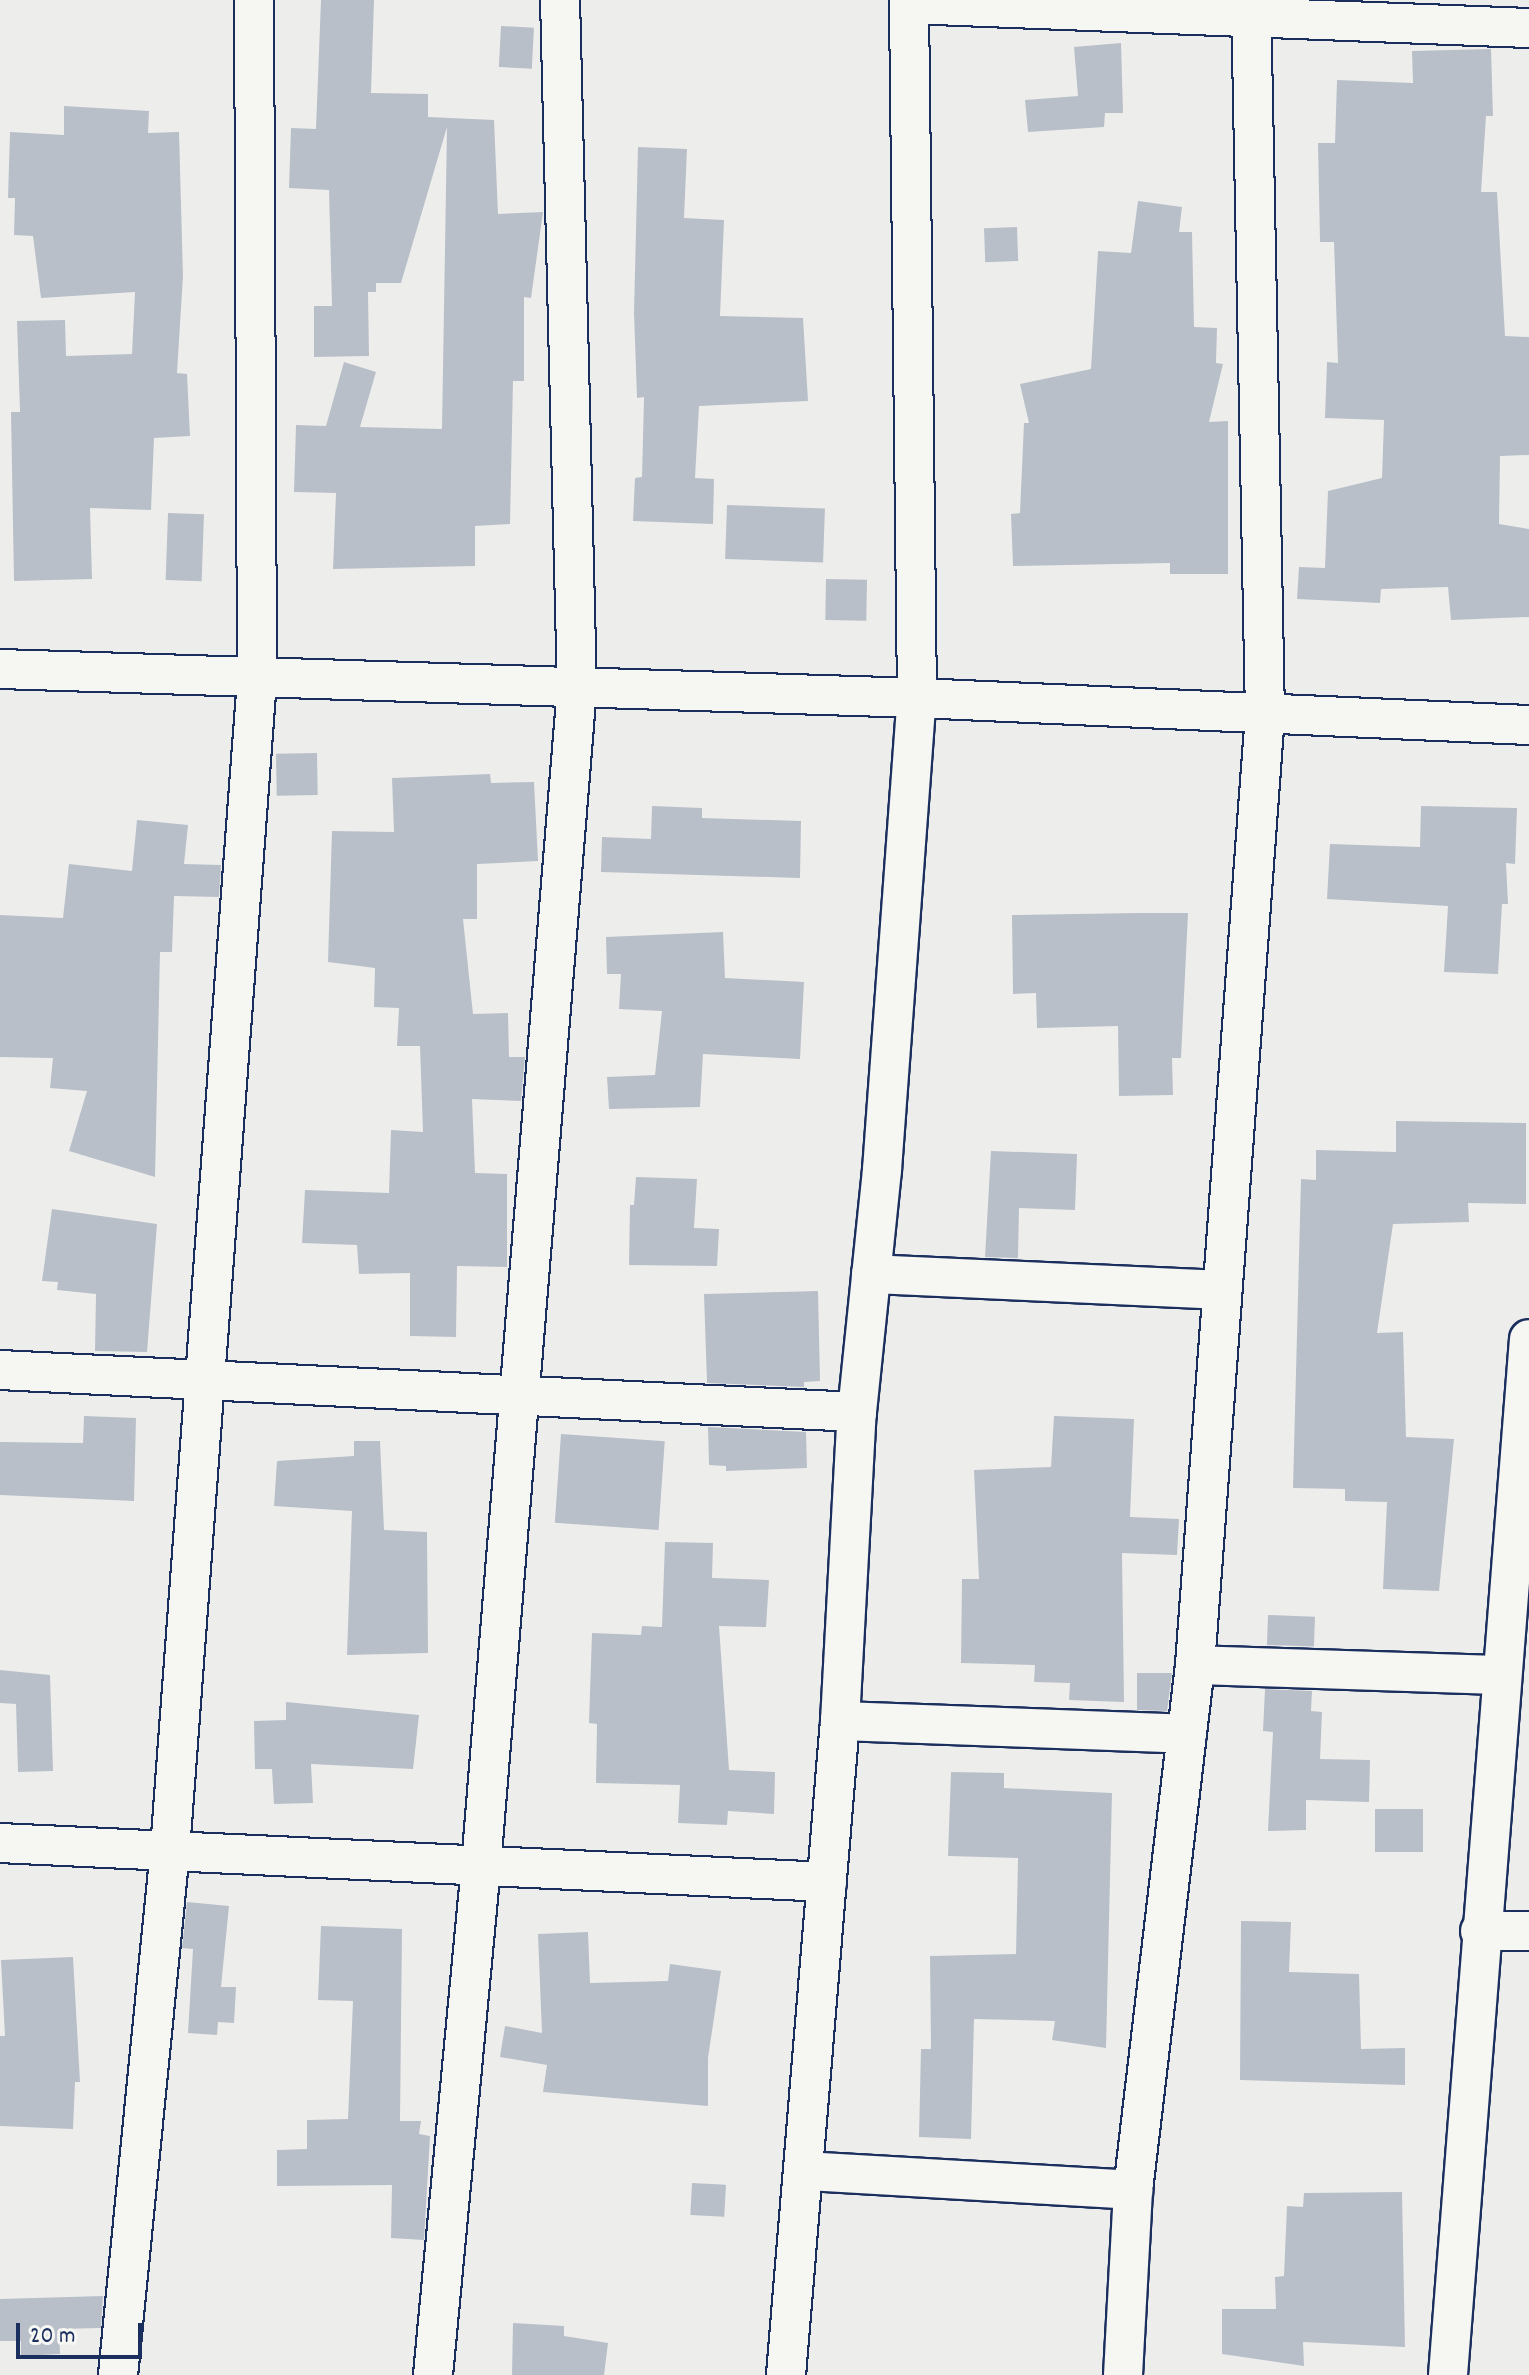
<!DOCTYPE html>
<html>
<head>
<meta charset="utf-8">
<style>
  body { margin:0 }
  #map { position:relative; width:1529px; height:2375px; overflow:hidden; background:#edeeec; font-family:Dekko,sans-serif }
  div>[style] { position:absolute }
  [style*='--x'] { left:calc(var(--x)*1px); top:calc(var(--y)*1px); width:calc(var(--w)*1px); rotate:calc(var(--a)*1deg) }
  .building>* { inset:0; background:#b9bfc8; transform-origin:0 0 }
  .roads { filter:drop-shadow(2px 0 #1b2f5e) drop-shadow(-2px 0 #1b2f5e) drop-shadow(0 2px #1b2f5e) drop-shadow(0 -2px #1b2f5e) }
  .street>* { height:38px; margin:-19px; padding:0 19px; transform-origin:19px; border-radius:19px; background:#f6f6f2 }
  span { translate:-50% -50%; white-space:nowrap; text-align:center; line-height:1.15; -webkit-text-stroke:7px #f6f6f2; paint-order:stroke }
  .scale { position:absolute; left:16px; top:2323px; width:126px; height:36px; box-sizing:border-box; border:4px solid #1b2f5e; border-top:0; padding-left:10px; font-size:24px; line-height:28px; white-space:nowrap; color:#1b2f5e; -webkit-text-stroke:6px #f6f6f2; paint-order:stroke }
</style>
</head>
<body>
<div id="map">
  <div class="building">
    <i style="clip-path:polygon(321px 0,374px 0,371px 93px,428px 94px,428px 117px,494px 120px,498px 214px,543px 212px,531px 298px,524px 297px,524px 381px,513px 381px,510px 524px,475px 526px,475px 566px,333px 569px,336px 493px,294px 492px,296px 425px,326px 426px,344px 362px,376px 372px,360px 427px,442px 429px,447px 127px,401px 283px,376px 283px,376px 292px,368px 292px,369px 356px,314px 357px,314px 306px,332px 306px,329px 190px,289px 188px,291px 128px,316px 129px)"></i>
    <i style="left:501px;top:26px;width:33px;height:41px;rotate:3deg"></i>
    <i style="clip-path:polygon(1121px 43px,1123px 113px,1105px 113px,1104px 127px,1028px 132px,1025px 100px,1078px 96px,1074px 47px)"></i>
    <i style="clip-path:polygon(1491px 49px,1493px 116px,1486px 116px,1481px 192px,1497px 192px,1505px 336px,1529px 337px,1529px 455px,1500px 456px,1499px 524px,1529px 529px,1529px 617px,1451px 620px,1448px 587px,1381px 589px,1380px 603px,1297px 599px,1299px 567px,1325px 568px,1328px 491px,1382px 478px,1384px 420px,1325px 418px,1327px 362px,1338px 363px,1334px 242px,1320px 242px,1318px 143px,1335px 143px,1337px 80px,1413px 83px,1412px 51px)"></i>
    <i style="clip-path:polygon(64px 106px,149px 111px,148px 133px,179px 132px,183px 276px,177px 373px,187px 374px,190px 436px,154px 438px,151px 510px,90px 508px,92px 579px,14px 581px,11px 412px,20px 412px,17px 321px,65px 320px,66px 356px,132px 354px,135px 292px,41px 298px,33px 236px,14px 235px,15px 198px,8px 198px,10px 132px,64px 135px)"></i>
    <i style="clip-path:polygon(638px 147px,687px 149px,684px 218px,724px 220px,720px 316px,803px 318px,808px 401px,699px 406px,695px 478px,714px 479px,713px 524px,633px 521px,635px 478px,642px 477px,644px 397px,637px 398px,634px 313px)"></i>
    <i style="clip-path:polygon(1138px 201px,1182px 207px,1179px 232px,1192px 232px,1194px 327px,1217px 328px,1216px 363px,1223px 364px,1209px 422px,1228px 421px,1228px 574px,1170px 574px,1170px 563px,1013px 566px,1011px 514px,1020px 513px,1024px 423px,1029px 423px,1020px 384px,1091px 369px,1098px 251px,1131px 253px)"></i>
    <i style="left:1017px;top:227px;width:34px;height:33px;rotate:88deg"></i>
    <i style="left:727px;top:505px;width:98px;height:54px;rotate:2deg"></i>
    <i style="left:168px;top:513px;width:36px;height:67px;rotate:2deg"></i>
    <i style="left:826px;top:579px;width:41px;height:41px;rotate:1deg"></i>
    <i style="left:317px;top:753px;width:42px;height:41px;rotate:89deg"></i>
    <i style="clip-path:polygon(490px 774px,491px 783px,534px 782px,538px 861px,477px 864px,477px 919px,463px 919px,473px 1014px,508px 1013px,509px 1057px,525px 1057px,521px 1101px,472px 1099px,475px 1173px,507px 1174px,507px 1267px,457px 1266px,456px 1337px,410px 1336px,410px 1273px,359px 1274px,357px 1245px,302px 1243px,305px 1190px,389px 1193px,391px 1130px,423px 1132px,420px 1046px,397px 1046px,399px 1008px,374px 1007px,375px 968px,328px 962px,332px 831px,394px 832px,392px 778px)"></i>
    <i style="clip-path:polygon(652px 806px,702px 808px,702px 818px,801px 821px,800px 878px,601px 872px,602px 837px,651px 839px)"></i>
    <i style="clip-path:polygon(1421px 806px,1517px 808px,1515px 864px,1506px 863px,1508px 904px,1502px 904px,1498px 974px,1444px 972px,1448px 906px,1327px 899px,1330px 844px,1420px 847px)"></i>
    <i style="clip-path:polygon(137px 820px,188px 825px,184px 864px,221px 865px,219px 897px,174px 896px,172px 952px,160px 952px,155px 1177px,69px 1151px,87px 1091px,50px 1088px,53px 1058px,0 1057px,0 915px,63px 918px,69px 864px,132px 871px)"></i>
    <i style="clip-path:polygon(1137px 913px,1188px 913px,1181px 1058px,1172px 1058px,1173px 1095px,1119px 1096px,1118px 1026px,1037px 1028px,1036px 993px,1013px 994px,1012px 915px)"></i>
    <i style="clip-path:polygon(723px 932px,725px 978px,804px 982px,800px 1059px,703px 1054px,700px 1107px,609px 1109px,607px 1077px,655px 1075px,662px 1011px,619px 1009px,621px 974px,607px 974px,606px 937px)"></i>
    <i style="clip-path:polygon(1396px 1121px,1526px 1123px,1526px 1204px,1468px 1203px,1469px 1222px,1393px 1224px,1377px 1333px,1403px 1332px,1406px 1437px,1454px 1439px,1439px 1591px,1383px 1589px,1387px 1502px,1345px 1501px,1345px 1489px,1293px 1488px,1301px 1179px,1316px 1180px,1316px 1150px,1396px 1152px)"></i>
    <i style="clip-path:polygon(991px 1151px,1077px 1154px,1075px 1210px,1019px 1208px,1018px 1258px,985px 1257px)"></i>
    <i style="clip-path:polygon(636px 1177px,697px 1179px,694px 1228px,719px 1229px,717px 1266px,629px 1265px,630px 1205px,634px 1205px)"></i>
    <i style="clip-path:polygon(52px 1209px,157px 1224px,147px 1352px,95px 1351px,96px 1294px,57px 1290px,58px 1282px,42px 1281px)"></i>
    <i style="clip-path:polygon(818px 1291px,820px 1381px,804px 1382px,804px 1387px,707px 1383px,704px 1294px)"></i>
    <i style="clip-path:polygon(84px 1416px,136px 1418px,134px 1501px,0 1495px,0 1442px,83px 1443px)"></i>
    <i style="clip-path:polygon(1054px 1416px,1134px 1419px,1130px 1517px,1179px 1519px,1177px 1555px,1122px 1553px,1124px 1702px,1069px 1700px,1070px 1683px,1034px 1682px,1035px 1665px,961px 1663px,962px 1579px,979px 1579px,974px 1470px,1051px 1467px)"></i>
    <i style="clip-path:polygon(708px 1427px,806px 1432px,807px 1468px,726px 1471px,726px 1466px,709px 1465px)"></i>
    <i style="left:561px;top:1434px;width:104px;height:89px;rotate:4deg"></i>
    <i style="clip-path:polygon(354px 1441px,380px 1441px,384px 1530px,427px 1532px,428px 1653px,347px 1655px,352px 1511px,274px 1506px,277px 1461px,354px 1456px)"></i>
    <i style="clip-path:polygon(665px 1542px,713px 1543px,712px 1578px,769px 1580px,766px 1627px,719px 1626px,729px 1770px,775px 1772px,774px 1814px,728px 1811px,727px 1825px,678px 1823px,680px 1785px,596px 1783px,597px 1724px,589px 1723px,592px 1633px,641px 1635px,642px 1626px,662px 1627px)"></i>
    <i style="left:1268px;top:1615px;width:47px;height:30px;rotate:2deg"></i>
    <i style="clip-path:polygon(0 1670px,50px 1675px,53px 1771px,18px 1772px,16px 1704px,0 1703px)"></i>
    <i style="clip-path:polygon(1137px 1673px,1172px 1673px,1167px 1711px,1137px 1710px)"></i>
    <i style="clip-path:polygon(1265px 1689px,1312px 1691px,1311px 1711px,1322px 1712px,1320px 1759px,1370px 1760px,1369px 1802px,1306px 1800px,1306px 1830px,1268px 1831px,1273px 1732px,1263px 1731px)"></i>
    <i style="clip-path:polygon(286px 1702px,419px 1715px,413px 1769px,311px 1764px,313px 1803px,274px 1804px,272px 1769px,255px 1769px,254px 1721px,286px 1720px)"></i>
    <i style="clip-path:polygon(951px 1772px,1004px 1773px,1004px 1788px,1112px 1793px,1106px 2048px,1052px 2040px,1055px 2021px,974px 2019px,971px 2139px,919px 2137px,921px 2049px,931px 2049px,930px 1956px,1016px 1954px,1018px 1858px,948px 1856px)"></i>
    <i style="left:1423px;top:1809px;width:43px;height:48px;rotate:90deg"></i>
    <i style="clip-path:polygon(187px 1902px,229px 1906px,221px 1987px,236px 1987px,234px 2023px,218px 2022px,217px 2035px,188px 2033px,193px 1949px,182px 1948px)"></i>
    <i style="clip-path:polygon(1241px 1921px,1291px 1922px,1289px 1972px,1359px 1974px,1361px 2049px,1405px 2048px,1405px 2085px,1240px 2080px)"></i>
    <i style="clip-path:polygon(321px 1926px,402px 1929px,400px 2121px,421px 2121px,419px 2134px,430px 2136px,424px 2240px,391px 2238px,392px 2185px,277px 2186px,277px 2150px,307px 2149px,307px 2120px,348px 2119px,353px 2001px,318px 2000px)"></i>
    <i style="clip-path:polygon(588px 1932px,590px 1983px,668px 1981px,670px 1964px,721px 1971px,708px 2058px,708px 2106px,543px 2092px,547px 2065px,500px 2057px,505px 2026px,542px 2033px,538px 1934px)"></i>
    <i style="clip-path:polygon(73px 1957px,80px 2082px,75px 2082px,73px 2129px,0 2126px,0 2036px,5px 2036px,1px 1960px)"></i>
    <i style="left:692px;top:2183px;width:34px;height:32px;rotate:3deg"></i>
    <i style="clip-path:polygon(1402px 2192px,1405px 2347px,1303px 2342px,1304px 2366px,1222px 2354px,1222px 2309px,1276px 2309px,1275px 2277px,1284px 2276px,1287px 2206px,1303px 2207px,1304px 2193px)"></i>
    <i style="clip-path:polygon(103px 2296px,101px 2328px,59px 2329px,60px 2354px,21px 2356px,21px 2341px,0 2341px,0 2299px)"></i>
    <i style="clip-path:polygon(513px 2323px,564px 2326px,564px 2336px,608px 2343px,604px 2375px,512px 2375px)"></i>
  </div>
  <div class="roads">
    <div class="street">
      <i style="--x:909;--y:4;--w:620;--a:2.22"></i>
      <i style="--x:0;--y:669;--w:917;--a:1.81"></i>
      <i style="--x:917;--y:698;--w:613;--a:2.53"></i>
      <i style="--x:871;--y:1274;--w:350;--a:2.6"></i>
      <i style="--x:0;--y:1370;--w:858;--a:2.81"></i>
      <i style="--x:1195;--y:1665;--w:306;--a:1.9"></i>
      <i style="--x:840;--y:1721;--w:347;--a:2.1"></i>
      <i style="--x:0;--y:1843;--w:828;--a:2.7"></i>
      <i style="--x:1480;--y:1931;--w:49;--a:0"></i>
      <i style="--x:805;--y:2171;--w:329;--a:3.3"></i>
      <i style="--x:118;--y:2375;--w:528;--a:-84.34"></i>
      <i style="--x:170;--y:1850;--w:1175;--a:-85.75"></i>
      <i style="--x:257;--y:678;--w:678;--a:-90.25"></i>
      <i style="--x:433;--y:2375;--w:511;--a:-84.61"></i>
      <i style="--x:481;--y:1866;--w:1181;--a:-85.34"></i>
      <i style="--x:577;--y:689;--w:689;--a:-91.41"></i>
      <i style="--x:786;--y:2375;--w:656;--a:-85.28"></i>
      <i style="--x:840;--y:1721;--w:309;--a:-86.9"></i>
      <i style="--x:857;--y:1412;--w:243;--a:-84.1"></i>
      <i style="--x:882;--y:1170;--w:473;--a:-85.8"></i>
      <i style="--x:917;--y:698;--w:698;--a:-90.66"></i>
      <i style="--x:1123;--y:2375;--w:185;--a:-86.9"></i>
      <i style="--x:1133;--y:2190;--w:529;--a:-83.26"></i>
      <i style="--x:1195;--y:1665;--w:953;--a:-85.79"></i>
      <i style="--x:1265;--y:715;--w:715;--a:-91.12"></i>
      <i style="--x:1448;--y:2375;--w:1039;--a:-85.53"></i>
    </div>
  </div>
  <div class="scale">20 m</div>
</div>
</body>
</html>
